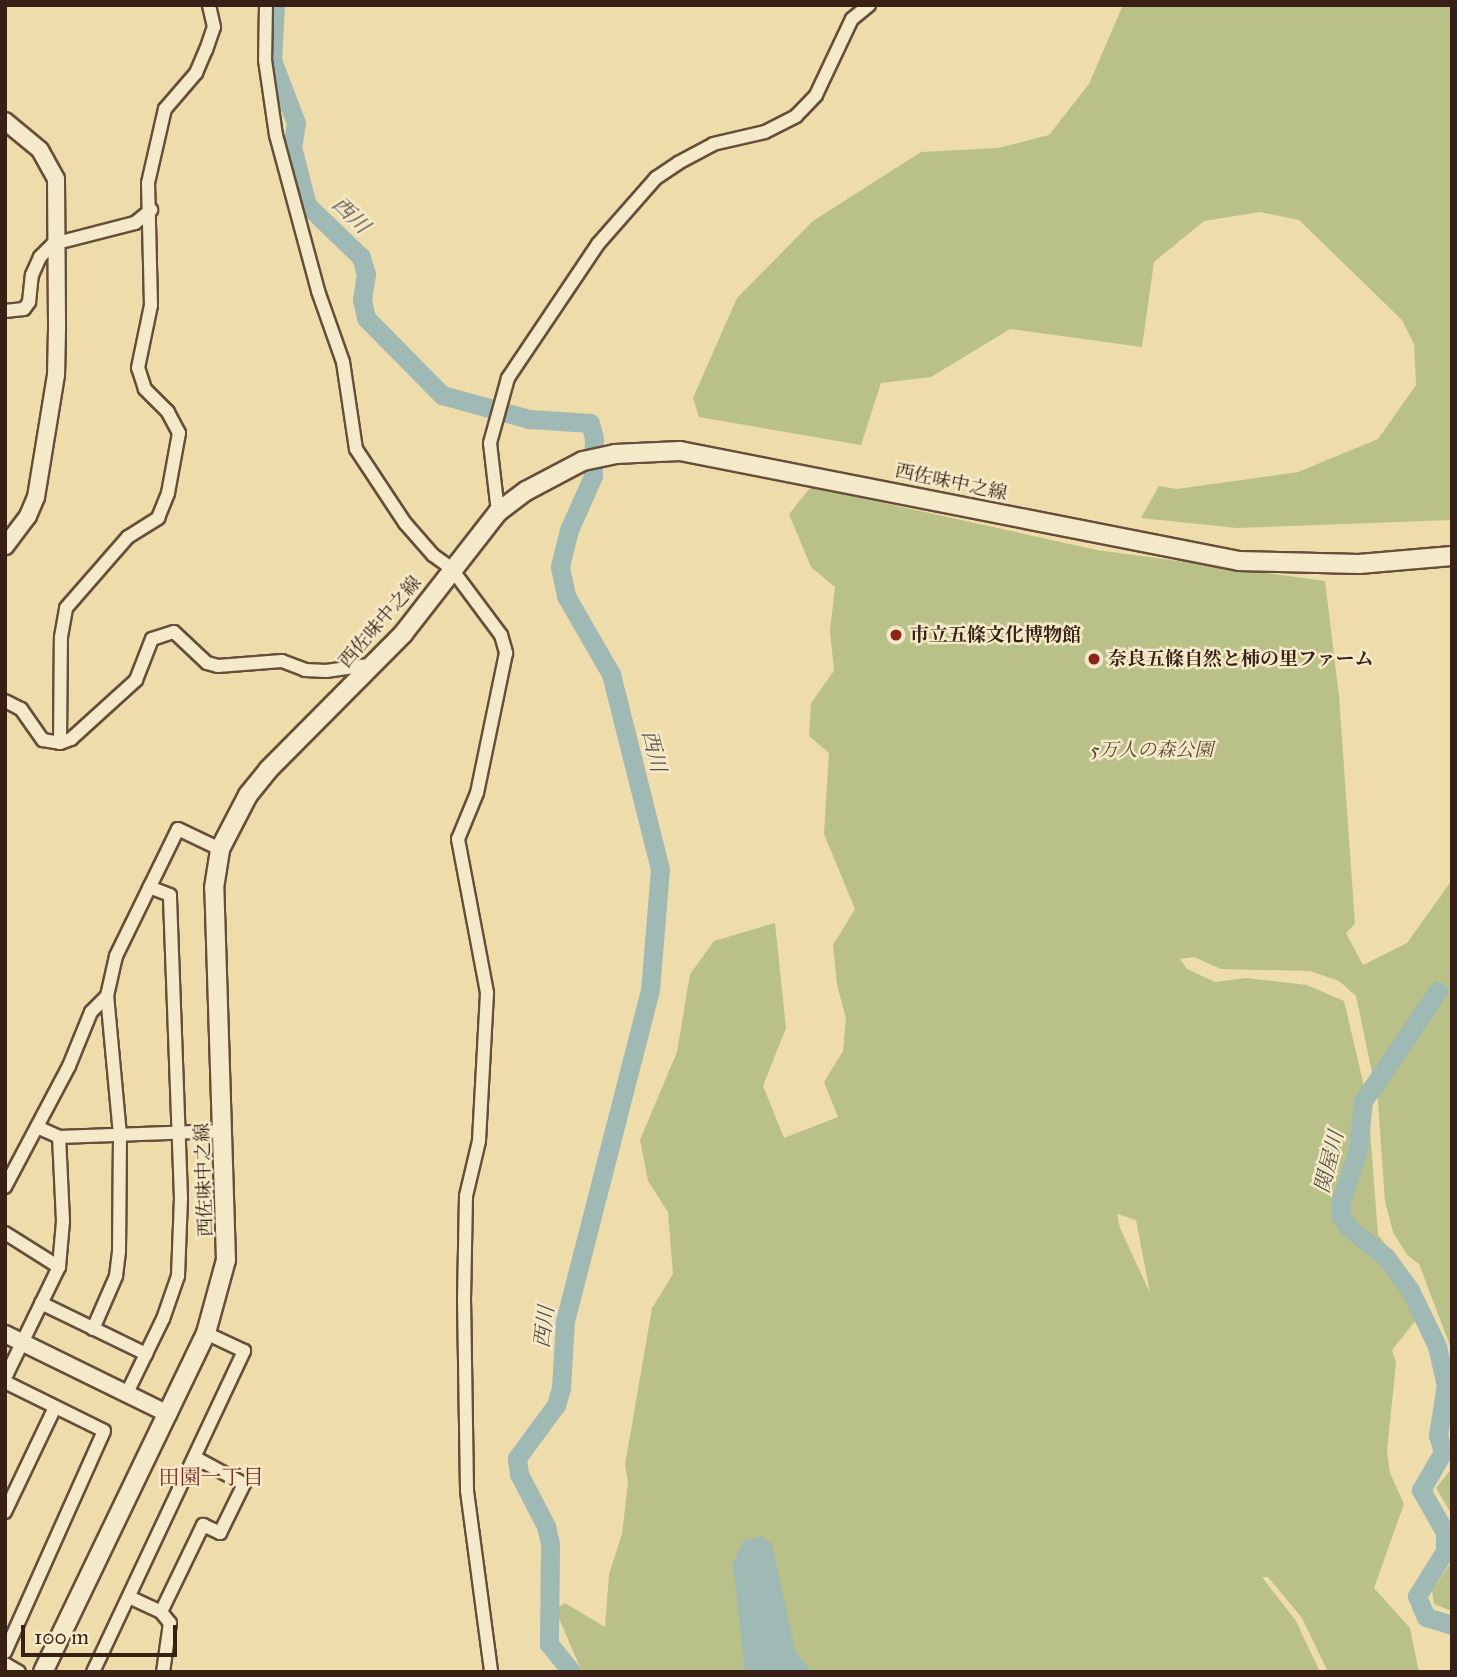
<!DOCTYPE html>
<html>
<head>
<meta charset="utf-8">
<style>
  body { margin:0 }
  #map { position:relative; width:1457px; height:1677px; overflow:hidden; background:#eda; font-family:"IM FELL Great Primer","Noto Serif JP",serif }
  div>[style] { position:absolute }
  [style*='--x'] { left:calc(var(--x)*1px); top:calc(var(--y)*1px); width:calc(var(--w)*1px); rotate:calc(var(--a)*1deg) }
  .green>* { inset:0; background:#b9c188 }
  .water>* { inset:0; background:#9fb9b5 }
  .river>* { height:19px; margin:-9.5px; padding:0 9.5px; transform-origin:9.5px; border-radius:9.5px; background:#9fb9b5 }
  .roads { filter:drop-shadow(2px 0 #664f3a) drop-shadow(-2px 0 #664f3a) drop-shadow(0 2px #664f3a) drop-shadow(0 -2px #664f3a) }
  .minor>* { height:12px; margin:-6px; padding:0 6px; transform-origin:6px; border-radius:6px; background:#f4e9c8 }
  .tertiary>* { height:16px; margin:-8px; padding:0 8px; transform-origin:8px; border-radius:8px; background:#f4e9c8 }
  .secondary>* { height:18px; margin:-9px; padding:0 9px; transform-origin:9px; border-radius:9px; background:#f4e9c8 }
  .dots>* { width:19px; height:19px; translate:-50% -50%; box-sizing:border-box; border:4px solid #f4e9c8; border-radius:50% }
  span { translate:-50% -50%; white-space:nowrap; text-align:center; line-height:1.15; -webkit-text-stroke:5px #f4e9c8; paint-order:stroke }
  .street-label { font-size:19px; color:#392015 }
  .poi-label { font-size:19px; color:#392015; font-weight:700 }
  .left { translate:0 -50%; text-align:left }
  .park-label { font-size:19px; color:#594832; font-style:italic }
  .water-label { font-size:21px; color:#584e45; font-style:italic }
  .neighbourhood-label { font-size:21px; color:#7a1f14 }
  .frame { position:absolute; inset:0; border:7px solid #392015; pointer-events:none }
  .scale { position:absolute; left:21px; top:1625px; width:156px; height:32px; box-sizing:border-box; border:4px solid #392015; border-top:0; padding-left:9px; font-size:21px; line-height:24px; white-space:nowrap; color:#392015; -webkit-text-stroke:5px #f4e9c8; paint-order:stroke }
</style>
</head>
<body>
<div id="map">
  <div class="green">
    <i style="clip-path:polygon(1123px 5px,1452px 5px,1452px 520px,1237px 528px,1141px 518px,1159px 486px,1177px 489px,1298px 472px,1378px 439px,1416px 385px,1414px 344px,1402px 320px,1299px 220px,1260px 212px,1204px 221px,1154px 262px,1142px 347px,1010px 329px,931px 377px,881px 383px,861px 445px,699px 417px,693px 398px,737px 298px,813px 221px,921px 152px,998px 148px,1049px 135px,1089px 84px)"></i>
    <i style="clip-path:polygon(evenodd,811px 487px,1097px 550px,1325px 581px,1339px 696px,1355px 924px,1346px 933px,1363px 965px,1407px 943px,1452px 880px,1452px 1351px,1419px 1264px,1407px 1255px,1393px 1232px,1385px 1202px,1378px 1101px,1356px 996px,1339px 981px,1310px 971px,1221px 969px,1194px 957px,1180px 959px,1187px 969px,1215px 982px,1246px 978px,1307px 985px,1344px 1001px,1368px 1103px,1378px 1235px,1413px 1279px,1417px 1319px,1392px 1350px,1396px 1363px,1387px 1451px,1390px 1473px,1404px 1504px,1374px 1588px,1410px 1628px,1419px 1672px,1328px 1672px,1302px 1618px,1268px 1577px,1262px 1577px,1296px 1621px,1320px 1672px,582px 1672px,555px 1609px,565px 1603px,605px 1627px,609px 1574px,622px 1534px,628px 1482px,625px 1465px,652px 1308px,673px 1274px,668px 1212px,648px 1181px,640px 1140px,677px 1052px,690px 974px,714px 941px,775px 923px,786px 1028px,763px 1086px,784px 1138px,838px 1117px,824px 1082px,843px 1051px,846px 1018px,837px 985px,833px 945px,855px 909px,824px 834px,829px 753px,809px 736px,811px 703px,834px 671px,830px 631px,835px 587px,811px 567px,789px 514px,811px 487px,1117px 1214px,1136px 1220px,1150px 1293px,1120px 1228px,1117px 1214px)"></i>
    <i style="clip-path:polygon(1452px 1468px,1452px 1515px,1436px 1488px)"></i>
    <i style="clip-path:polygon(1452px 1561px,1452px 1611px,1434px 1604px,1432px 1591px)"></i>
  </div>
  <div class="water">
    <i style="clip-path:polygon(762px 1536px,772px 1544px,795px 1650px,811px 1672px,745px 1672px,733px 1563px,744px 1540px)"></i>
  </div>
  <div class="river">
    <i style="--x:275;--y:5;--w:55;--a:93.1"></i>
    <i style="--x:272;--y:60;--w:67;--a:69.1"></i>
    <i style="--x:296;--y:123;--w:24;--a:99"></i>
    <i style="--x:292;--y:147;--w:60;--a:75.5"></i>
    <i style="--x:307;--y:205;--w:75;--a:43.9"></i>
    <i style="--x:361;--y:257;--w:18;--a:74"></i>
    <i style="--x:366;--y:274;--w:26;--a:99"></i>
    <i style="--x:362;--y:300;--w:18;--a:77"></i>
    <i style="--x:366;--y:318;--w:108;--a:45.4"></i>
    <i style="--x:442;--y:395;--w:90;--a:15.4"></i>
    <i style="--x:529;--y:419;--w:61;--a:3.8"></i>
    <i style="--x:590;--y:423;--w:16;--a:75"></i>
    <i style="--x:594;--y:438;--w:38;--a:92"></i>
    <i style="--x:593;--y:476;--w:59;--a:114"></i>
    <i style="--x:569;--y:530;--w:38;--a:104"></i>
    <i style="--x:560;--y:567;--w:30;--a:78"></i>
    <i style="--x:566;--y:596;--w:90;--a:60"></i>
    <i style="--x:611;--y:674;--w:201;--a:75.9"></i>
    <i style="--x:660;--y:869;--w:121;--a:94.7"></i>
    <i style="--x:650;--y:990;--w:341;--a:104.4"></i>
    <i style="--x:565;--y:1320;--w:68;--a:93.4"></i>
    <i style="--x:561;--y:1388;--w:18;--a:106"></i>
    <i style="--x:556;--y:1405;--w:66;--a:126.3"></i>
    <i style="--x:517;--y:1458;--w:16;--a:83"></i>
    <i style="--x:519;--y:1474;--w:59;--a:62.6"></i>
    <i style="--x:546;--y:1526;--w:18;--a:77"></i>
    <i style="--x:550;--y:1544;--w:100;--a:90.6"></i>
    <i style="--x:549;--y:1644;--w:36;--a:51"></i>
    <i style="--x:1438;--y:991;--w:133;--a:124.3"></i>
    <i style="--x:1363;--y:1101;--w:49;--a:95.8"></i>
    <i style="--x:1358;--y:1150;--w:54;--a:108.4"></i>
    <i style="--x:1341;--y:1201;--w:15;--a:90"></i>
    <i style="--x:1341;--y:1216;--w:14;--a:56"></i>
    <i style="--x:1349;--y:1228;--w:47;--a:38.1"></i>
    <i style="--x:1386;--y:1257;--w:41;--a:54"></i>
    <i style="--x:1410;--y:1290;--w:62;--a:64.3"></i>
    <i style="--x:1437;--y:1346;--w:39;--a:77"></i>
    <i style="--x:1446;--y:1384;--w:52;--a:98.9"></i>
    <i style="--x:1438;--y:1435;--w:18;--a:74"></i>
    <i style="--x:1443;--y:1452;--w:44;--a:120.1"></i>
    <i style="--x:1421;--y:1490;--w:48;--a:60.3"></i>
    <i style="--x:1445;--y:1532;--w:19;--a:90"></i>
    <i style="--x:1445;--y:1551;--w:53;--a:121.9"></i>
    <i style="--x:1417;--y:1596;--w:23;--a:67"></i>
    <i style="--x:1426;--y:1617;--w:27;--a:17"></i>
  </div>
  <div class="roads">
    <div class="minor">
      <i style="--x:266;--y:5;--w:55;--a:91"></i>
      <i style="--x:265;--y:60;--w:76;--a:81.7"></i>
      <i style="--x:276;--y:135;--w:162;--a:74.9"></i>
      <i style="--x:318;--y:291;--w:75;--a:70.6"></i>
      <i style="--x:343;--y:362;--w:88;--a:81.5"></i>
      <i style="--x:356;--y:449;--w:89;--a:56.5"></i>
      <i style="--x:405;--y:523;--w:43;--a:48.8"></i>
      <i style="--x:433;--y:555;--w:22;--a:36"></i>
      <i style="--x:451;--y:568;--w:84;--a:53.3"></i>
      <i style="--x:501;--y:635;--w:19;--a:74"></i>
      <i style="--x:506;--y:653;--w:143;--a:101.7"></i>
      <i style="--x:477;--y:793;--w:50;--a:112.4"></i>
      <i style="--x:458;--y:839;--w:157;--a:79.3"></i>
      <i style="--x:487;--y:993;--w:148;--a:93.1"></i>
      <i style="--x:479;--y:1141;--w:57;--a:103.3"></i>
      <i style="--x:466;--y:1196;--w:102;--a:91.1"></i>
      <i style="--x:464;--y:1298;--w:193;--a:89.1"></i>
      <i style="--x:467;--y:1491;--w:183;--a:82.4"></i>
      <i style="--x:5;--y:311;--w:19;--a:-6"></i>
      <i style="--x:24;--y:309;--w:9;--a:-54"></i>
      <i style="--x:29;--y:302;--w:27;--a:-84"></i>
      <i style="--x:32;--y:275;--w:20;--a:-66"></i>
      <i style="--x:40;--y:257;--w:18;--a:-45"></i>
      <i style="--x:53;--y:244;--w:85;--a:-14.4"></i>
      <i style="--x:135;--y:223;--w:21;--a:-39"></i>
      <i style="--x:498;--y:512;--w:69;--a:-96.6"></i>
      <i style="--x:490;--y:443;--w:67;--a:-74.5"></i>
      <i style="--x:508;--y:378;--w:161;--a:-56.1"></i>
      <i style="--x:598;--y:244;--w:88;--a:-48.7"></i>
      <i style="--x:656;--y:178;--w:27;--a:-34"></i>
      <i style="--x:678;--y:163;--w:40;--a:-28"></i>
      <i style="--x:713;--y:144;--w:53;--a:-13"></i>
      <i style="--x:765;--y:132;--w:35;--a:-27"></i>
      <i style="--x:796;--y:116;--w:29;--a:-46"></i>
      <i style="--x:816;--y:95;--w:84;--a:-64.7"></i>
      <i style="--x:852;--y:19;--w:22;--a:-39"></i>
      <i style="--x:5;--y:701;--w:18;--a:27"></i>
      <i style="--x:21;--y:709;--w:38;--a:55"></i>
      <i style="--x:43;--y:740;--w:17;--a:10"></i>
      <i style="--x:60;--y:743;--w:12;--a:-20"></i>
      <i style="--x:71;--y:739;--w:88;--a:-42.2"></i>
      <i style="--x:136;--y:680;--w:44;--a:-68.7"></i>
      <i style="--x:152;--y:639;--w:23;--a:-18"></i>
      <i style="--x:174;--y:632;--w:45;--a:43.2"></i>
      <i style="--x:207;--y:663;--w:11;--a:15"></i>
      <i style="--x:218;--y:666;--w:64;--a:-4.5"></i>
      <i style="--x:282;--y:661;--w:25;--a:21"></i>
      <i style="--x:305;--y:670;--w:21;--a:3"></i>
      <i style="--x:326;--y:671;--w:49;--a:-8.1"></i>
      <i style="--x:60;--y:743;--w:106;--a:-89.5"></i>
      <i style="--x:61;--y:637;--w:29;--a:-80"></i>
      <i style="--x:66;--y:608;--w:94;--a:-48.9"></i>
      <i style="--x:128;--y:537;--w:36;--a:-32"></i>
      <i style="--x:158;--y:518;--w:27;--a:-68"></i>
      <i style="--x:168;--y:493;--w:61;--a:-79.6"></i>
      <i style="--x:179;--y:433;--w:24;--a:-118"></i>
      <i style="--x:168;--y:412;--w:33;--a:-135"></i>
      <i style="--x:145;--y:389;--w:22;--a:-108"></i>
      <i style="--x:138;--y:368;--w:64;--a:-78.3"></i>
      <i style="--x:151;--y:305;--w:122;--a:-91.4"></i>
      <i style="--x:148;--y:183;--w:76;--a:-77.1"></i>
      <i style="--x:165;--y:109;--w:48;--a:-49.3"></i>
      <i style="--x:196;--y:73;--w:25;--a:-67"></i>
      <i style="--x:206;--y:50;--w:24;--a:-71"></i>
      <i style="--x:214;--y:27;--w:23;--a:-103"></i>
      <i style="--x:37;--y:1127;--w:24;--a:24"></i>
      <i style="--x:59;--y:1137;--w:164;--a:-2.1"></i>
      <i style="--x:5;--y:1187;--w:137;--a:-62.1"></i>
      <i style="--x:69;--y:1066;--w:58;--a:-67.8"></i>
      <i style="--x:91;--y:1012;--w:23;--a:-45"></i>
      <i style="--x:5;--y:1233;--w:64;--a:32.2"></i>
      <i style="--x:41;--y:1303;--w:117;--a:25.9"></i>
      <i style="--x:93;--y:1329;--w:58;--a:-66.5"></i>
      <i style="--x:116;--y:1276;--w:25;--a:-83"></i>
      <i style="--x:119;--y:1251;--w:116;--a:-89.5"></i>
      <i style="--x:120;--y:1135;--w:140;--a:-95.3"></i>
      <i style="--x:107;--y:996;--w:41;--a:-77.3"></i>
      <i style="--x:116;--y:956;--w:141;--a:-64"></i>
      <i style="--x:178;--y:829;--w:47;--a:25.5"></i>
      <i style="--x:5;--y:1378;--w:123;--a:-64.1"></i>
      <i style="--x:59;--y:1267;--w:46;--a:-85"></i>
      <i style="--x:63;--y:1221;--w:84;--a:-92.7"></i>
      <i style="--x:5;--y:1382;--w:110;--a:26.3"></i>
      <i style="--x:104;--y:1431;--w:242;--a:114.1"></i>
      <i style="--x:127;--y:1393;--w:82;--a:-64.1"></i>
      <i style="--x:163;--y:1319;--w:46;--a:-70.8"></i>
      <i style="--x:178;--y:1276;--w:78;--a:-87.8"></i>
      <i style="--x:181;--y:1198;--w:303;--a:-92.1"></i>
      <i style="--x:170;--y:895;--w:22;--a:-159"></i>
      <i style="--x:5;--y:1512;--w:116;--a:-64.5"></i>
      <i style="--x:129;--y:1597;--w:35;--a:25"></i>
      <i style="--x:161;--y:1612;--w:14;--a:51"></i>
      <i style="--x:170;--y:1623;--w:49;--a:98.1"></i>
      <i style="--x:161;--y:1612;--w:97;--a:-64.2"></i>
      <i style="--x:203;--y:1525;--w:19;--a:25"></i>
      <i style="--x:220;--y:1533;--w:55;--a:-63.9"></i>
      <i style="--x:244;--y:1484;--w:55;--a:-151.6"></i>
      <i style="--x:5;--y:1664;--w:16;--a:30"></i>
      <i style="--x:93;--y:1672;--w:355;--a:-64.8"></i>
      <i style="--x:244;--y:1351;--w:42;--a:-154.7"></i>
    </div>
    <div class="tertiary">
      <i style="--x:5;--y:121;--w:45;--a:39.6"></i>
      <i style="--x:40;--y:150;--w:33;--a:61"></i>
      <i style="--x:56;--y:179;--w:150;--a:89.6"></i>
      <i style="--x:57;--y:329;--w:46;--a:91.2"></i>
      <i style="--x:56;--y:375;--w:124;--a:99.3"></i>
      <i style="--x:36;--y:497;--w:21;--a:113"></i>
      <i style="--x:28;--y:516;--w:38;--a:127"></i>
      <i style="--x:5;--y:1334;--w:182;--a:26.1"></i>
    </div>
    <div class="secondary">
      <i style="--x:43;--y:1672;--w:376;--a:-64.3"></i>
      <i style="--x:206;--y:1333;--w:76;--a:-74.7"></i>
      <i style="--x:226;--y:1260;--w:372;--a:-91.8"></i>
      <i style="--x:214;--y:888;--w:39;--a:-81"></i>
      <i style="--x:220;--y:849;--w:61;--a:-62.6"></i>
      <i style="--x:248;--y:795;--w:32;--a:-51"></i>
      <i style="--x:268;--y:770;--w:192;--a:-45.2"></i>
      <i style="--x:403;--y:634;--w:155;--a:-52.1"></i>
      <i style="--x:498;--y:512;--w:35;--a:-37"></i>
      <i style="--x:526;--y:491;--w:64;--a:-27.8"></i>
      <i style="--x:583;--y:461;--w:33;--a:-12"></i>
      <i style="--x:615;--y:454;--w:65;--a:-2.6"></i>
      <i style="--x:680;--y:451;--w:570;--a:11.13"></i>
      <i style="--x:1239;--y:561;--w:120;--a:1.4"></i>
      <i style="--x:1359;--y:564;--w:93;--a:-4.9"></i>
    </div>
  </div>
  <div class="dots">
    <i style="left:896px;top:635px;background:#8f2418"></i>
    <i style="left:1094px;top:659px;background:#8f2418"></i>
  </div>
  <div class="street-label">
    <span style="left:951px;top:482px;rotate:12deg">西佐味中之線</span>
    <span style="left:380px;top:622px;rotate:-49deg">西佐味中之線</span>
    <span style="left:204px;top:1180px;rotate:-92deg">西佐味中之線</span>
  </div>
  <div class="poi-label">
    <span class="left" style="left:910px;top:635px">市立五條文化博物館</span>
    <span class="left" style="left:1108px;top:659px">奈良五條自然と柿の里ファーム</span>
  </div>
  <div class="park-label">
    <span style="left:1152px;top:750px">5万人の森公園</span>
  </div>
  <div class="water-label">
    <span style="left:351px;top:215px;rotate:44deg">西川</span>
    <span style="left:654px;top:751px;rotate:76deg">西川</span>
    <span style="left:1329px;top:1162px;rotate:-76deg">関屋川</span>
    <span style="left:544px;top:1327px;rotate:-83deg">西川</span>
  </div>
  <div class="neighbourhood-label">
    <span style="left:211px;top:1477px">田園一丁目</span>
  </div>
  <div class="frame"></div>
  <div class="scale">100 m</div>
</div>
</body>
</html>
